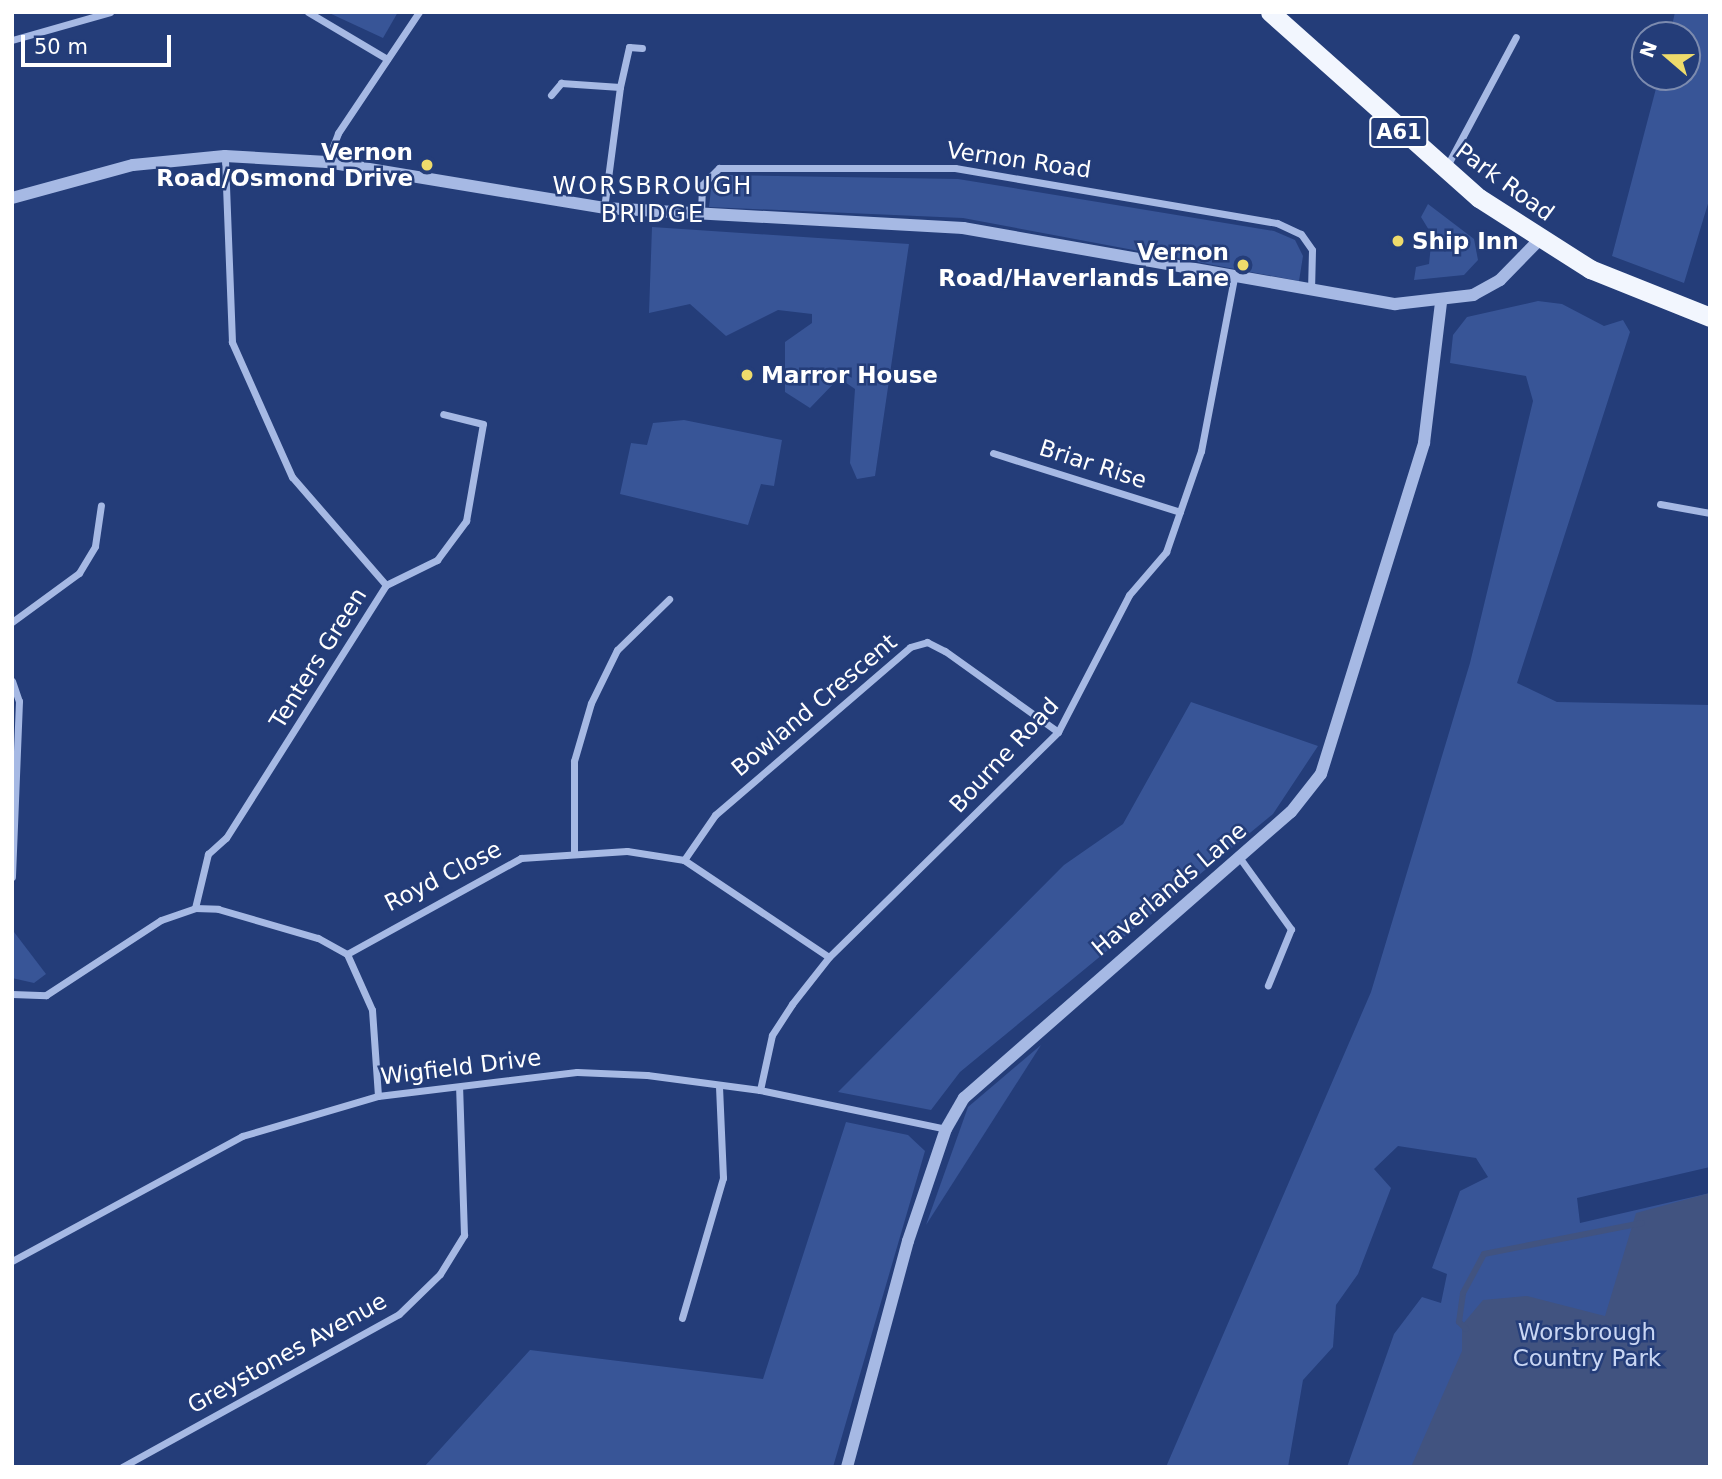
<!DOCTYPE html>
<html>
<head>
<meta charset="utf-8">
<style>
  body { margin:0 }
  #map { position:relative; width:1722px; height:1479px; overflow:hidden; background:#243d79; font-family:"DejaVu Sans",sans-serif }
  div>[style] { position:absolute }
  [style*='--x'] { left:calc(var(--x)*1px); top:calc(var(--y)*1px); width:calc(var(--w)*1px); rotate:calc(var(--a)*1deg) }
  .green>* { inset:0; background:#385597 }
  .water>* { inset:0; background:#415380 }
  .stream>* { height:6px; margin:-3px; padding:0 3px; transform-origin:3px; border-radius:3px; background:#415380 }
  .minor>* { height:7px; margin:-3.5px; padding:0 3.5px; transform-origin:3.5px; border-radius:3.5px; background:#a6b9e4 }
  .tertiary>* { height:12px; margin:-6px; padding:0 6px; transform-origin:6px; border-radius:6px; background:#a6b9e4 }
  .trunk>* { height:19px; margin:-9.5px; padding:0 9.5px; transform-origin:9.5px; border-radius:9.5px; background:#f2f6fe }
  .dots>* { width:19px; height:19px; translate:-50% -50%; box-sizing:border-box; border:4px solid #243d79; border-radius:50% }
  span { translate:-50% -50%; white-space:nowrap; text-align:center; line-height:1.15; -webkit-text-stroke:5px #243d79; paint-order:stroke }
  .shield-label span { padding:2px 5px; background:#243d79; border:2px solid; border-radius:5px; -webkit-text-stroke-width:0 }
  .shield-label { font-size:21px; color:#fff; font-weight:700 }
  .poi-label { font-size:23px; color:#fff; font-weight:700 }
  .right { translate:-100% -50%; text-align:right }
  .left { translate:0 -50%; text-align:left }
  .street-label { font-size:23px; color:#fff }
  .park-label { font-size:23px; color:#c9d6f3 }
  .neighbourhood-label { font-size:24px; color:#fff; letter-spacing:2px }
  .frame { position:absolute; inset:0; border:14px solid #fff; pointer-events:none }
  .north { position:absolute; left:1631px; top:21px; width:70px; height:70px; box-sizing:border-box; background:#243d79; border:2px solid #7c8baf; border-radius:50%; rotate:290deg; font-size:19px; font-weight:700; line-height:28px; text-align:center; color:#fff }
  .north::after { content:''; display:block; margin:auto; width:24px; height:32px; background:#eedb6b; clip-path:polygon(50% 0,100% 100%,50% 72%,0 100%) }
  .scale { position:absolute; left:21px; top:35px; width:150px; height:32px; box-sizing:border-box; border:4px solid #fff; border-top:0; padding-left:9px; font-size:21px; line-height:24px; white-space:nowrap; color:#fff; -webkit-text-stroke:5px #243d79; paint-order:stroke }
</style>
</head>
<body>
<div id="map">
  <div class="green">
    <i style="clip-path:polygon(327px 12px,398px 12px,383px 38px)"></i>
    <i style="clip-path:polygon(1675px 12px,1710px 12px,1710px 197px,1684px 283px,1612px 256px,1659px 77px,1687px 77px,1687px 35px,1670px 35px)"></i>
    <i style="clip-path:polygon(723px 175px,958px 179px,1274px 231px,1295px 240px,1303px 256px,1299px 281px,963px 218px,709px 207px,711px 189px)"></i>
    <i style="clip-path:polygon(1428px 204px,1474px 239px,1478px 260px,1464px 275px,1414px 280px,1416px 267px,1429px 264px,1432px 235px,1421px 217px)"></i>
    <i style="clip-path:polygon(652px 227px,909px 244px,875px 476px,857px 479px,850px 463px,855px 389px,839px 378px,810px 408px,785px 392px,785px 342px,812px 323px,812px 314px,778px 310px,726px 336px,690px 304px,649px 313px)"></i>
    <i style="clip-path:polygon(1538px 301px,1562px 304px,1604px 326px,1623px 320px,1630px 332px,1517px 683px,1557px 702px,1710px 705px,1710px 1167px,1577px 1198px,1580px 1223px,1710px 1193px,1710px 1467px,1347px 1467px,1394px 1334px,1422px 1297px,1441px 1303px,1447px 1274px,1432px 1268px,1460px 1191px,1488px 1177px,1476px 1158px,1398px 1146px,1374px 1169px,1391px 1188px,1358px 1274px,1336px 1305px,1333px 1347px,1303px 1380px,1288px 1467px,1166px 1467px,1371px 992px,1470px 663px,1533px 401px,1526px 376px,1450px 363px,1453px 335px,1467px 317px)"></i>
    <i style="clip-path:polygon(684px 420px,782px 440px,774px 486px,761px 484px,748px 525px,620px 494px,631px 443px,647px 445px,653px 423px)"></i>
    <i style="clip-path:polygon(1191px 702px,1318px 746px,1273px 814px,960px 1072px,931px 1110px,838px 1092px,1064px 865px,1123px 824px)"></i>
    <i style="clip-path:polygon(14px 932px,46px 974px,34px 983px,12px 978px)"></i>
    <i style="clip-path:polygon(1041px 1045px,926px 1225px,968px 1107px)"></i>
    <i style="clip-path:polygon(846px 1122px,908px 1135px,925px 1151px,833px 1467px,424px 1467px,530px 1350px,763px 1379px)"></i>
  </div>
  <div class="water">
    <i style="clip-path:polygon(1710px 1193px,1710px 1467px,1411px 1467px,1462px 1351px,1462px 1325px,1483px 1300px,1527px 1296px,1605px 1316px,1636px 1213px)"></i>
  </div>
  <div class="stream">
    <i style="--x:1466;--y:1329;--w:10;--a:-135"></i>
    <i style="--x:1459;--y:1322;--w:29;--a:-82"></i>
    <i style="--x:1463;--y:1293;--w:44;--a:-61.7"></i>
    <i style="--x:1484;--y:1254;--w:161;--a:-11.1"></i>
  </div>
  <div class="minor">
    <i style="--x:308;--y:12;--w:92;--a:30.7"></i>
    <i style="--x:12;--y:40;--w:102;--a:-15.9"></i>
    <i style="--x:620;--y:87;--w:41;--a:-77.3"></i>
    <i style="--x:629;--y:47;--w:13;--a:4"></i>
    <i style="--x:551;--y:95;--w:16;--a:-50"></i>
    <i style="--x:561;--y:83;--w:59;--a:3.9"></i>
    <i style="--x:620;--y:87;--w:122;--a:97.5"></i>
    <i style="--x:327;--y:162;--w:31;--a:-69"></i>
    <i style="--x:338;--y:133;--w:146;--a:-56.2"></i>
    <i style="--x:1447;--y:166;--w:146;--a:-61.9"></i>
    <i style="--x:701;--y:214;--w:29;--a:-88"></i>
    <i style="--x:702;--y:185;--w:24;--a:-45"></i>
    <i style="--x:719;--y:168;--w:236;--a:0"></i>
    <i style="--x:955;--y:168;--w:327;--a:9.7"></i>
    <i style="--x:1277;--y:223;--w:26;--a:25"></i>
    <i style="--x:1301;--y:234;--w:19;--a:55"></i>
    <i style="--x:1312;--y:250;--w:40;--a:91.4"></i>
    <i style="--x:993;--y:453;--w:196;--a:17.5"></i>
    <i style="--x:1660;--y:504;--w:51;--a:10.2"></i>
    <i style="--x:386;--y:585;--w:57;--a:-26.1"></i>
    <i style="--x:437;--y:560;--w:49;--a:-53.4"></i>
    <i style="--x:466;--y:521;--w:98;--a:-80.1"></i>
    <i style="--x:483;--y:424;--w:41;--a:-166"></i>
    <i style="--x:12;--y:622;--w:83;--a:-36.2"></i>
    <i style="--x:79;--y:573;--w:31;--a:-59"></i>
    <i style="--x:95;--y:546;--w:41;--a:-81.7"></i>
    <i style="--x:12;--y:681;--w:21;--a:71"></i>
    <i style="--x:19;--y:701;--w:176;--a:92.3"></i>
    <i style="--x:574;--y:852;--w:91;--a:-90"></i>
    <i style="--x:574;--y:761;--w:60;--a:-73.7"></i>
    <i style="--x:591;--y:703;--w:59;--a:-63.9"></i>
    <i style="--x:617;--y:650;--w:73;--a:-44.4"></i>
    <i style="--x:1239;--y:857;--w:89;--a:54.2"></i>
    <i style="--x:1291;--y:929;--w:61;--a:112.3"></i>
    <i style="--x:684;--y:860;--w:55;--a:-55.4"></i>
    <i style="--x:715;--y:815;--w:257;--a:-40.7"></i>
    <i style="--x:910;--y:647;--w:18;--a:-16"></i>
    <i style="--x:927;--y:642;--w:20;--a:27"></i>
    <i style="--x:945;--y:651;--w:139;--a:35.6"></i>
    <i style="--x:195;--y:908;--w:56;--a:-76.5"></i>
    <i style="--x:208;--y:854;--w:24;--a:-42"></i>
    <i style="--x:226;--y:838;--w:299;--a:-57.7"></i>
    <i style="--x:386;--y:585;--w:143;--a:-131"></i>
    <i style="--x:292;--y:477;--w:148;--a:-114"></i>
    <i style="--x:232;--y:342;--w:186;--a:-92.2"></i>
    <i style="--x:347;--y:954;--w:199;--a:-28.9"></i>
    <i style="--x:521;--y:858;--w:106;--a:-3.8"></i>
    <i style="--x:627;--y:851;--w:58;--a:9"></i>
    <i style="--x:684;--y:860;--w:174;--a:33.8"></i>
    <i style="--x:12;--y:994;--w:34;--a:2"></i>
    <i style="--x:46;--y:995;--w:137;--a:-33.1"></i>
    <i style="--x:161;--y:920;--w:36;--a:-19"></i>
    <i style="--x:195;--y:908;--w:23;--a:2"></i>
    <i style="--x:218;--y:909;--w:104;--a:16.2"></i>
    <i style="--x:318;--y:938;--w:33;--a:29"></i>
    <i style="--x:347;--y:954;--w:61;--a:65.9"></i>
    <i style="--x:372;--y:1010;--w:86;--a:86"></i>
    <i style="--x:760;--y:1090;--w:56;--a:-77.7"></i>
    <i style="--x:772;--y:1035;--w:37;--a:-57"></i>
    <i style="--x:792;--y:1004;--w:60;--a:-51.8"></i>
    <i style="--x:829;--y:957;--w:321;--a:-44.5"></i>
    <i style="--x:1058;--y:732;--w:154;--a:-62.6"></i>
    <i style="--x:1129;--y:595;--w:57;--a:-49.3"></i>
    <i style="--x:1166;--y:552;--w:107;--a:-70.9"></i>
    <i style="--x:1201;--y:451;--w:176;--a:-79.2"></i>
    <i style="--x:12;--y:1261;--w:262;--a:-28.5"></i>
    <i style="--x:242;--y:1136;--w:142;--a:-16.4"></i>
    <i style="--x:378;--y:1096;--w:200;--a:-6.9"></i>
    <i style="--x:577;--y:1072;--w:70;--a:2.5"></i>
    <i style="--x:647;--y:1075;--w:114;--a:7.6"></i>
    <i style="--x:760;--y:1090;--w:190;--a:11.8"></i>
    <i style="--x:682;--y:1318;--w:146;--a:-73.7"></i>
    <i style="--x:723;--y:1178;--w:92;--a:-92.5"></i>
    <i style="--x:122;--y:1467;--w:316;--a:-28.9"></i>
    <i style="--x:399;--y:1314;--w:57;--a:-44.3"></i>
    <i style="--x:440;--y:1274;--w:46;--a:-58.4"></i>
    <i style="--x:464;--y:1235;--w:148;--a:-91.9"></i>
  </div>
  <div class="tertiary">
    <i style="--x:12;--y:198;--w:125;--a:-15.3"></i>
    <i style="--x:133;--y:165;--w:92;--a:-5.6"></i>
    <i style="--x:225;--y:156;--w:102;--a:3.4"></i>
    <i style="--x:327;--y:162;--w:281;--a:9.4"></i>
    <i style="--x:604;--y:208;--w:360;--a:3.2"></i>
    <i style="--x:963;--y:228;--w:439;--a:10"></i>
    <i style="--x:1395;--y:304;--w:79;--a:-6.6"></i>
    <i style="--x:1473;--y:295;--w:31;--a:-29"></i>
    <i style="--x:1500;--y:280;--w:57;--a:-45.7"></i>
    <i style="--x:847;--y:1467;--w:234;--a:-74.9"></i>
    <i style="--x:908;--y:1241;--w:118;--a:-71.3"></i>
    <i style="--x:946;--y:1129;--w:36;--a:-60"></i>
    <i style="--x:964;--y:1098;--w:434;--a:-41.2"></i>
    <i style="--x:1291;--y:812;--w:48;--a:-51.7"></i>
    <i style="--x:1321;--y:774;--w:347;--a:-72.7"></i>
    <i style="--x:1424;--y:443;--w:142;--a:-83.1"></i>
  </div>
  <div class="trunk">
    <i style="--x:1270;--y:12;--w:280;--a:41.7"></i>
    <i style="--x:1479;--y:198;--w:132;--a:32.6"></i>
    <i style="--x:1590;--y:269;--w:129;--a:21.8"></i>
  </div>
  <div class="dots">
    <i style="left:427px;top:165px;background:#eedb6b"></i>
    <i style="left:1398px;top:241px;background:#eedb6b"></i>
    <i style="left:1243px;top:265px;background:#eedb6b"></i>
    <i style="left:747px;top:375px;background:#eedb6b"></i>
  </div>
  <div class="shield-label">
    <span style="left:1399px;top:132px">A61</span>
  </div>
  <div class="poi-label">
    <span class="right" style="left:413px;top:165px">Vernon<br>Road/Osmond Drive</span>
    <span class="left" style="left:1412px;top:241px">Ship Inn</span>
    <span class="right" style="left:1229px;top:265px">Vernon<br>Road/Haverlands Lane</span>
    <span class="left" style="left:761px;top:375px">Marror House</span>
  </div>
  <div class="street-label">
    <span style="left:1019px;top:160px;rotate:8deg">Vernon Road</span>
    <span style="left:1505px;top:182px;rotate:36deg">Park Road</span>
    <span style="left:1093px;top:464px;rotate:18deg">Briar Rise</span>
    <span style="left:318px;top:658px;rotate:-58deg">Tenters Green</span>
    <span style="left:814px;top:705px;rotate:-40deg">Bowland Crescent</span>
    <span style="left:1004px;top:755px;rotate:-47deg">Bourne Road</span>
    <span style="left:443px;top:876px;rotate:-27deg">Royd Close</span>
    <span style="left:1169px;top:889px;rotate:-40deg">Haverlands Lane</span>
    <span style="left:461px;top:1067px;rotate:-7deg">Wigfield Drive</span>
    <span style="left:287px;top:1353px;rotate:-29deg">Greystones Avenue</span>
  </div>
  <div class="park-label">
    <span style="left:1587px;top:1345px">Worsbrough<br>Country Park</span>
  </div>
  <div class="neighbourhood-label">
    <span style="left:653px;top:201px">WORSBROUGH<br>BRIDGE</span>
  </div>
  <div class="frame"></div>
  <div class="north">N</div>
  <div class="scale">50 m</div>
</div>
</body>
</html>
